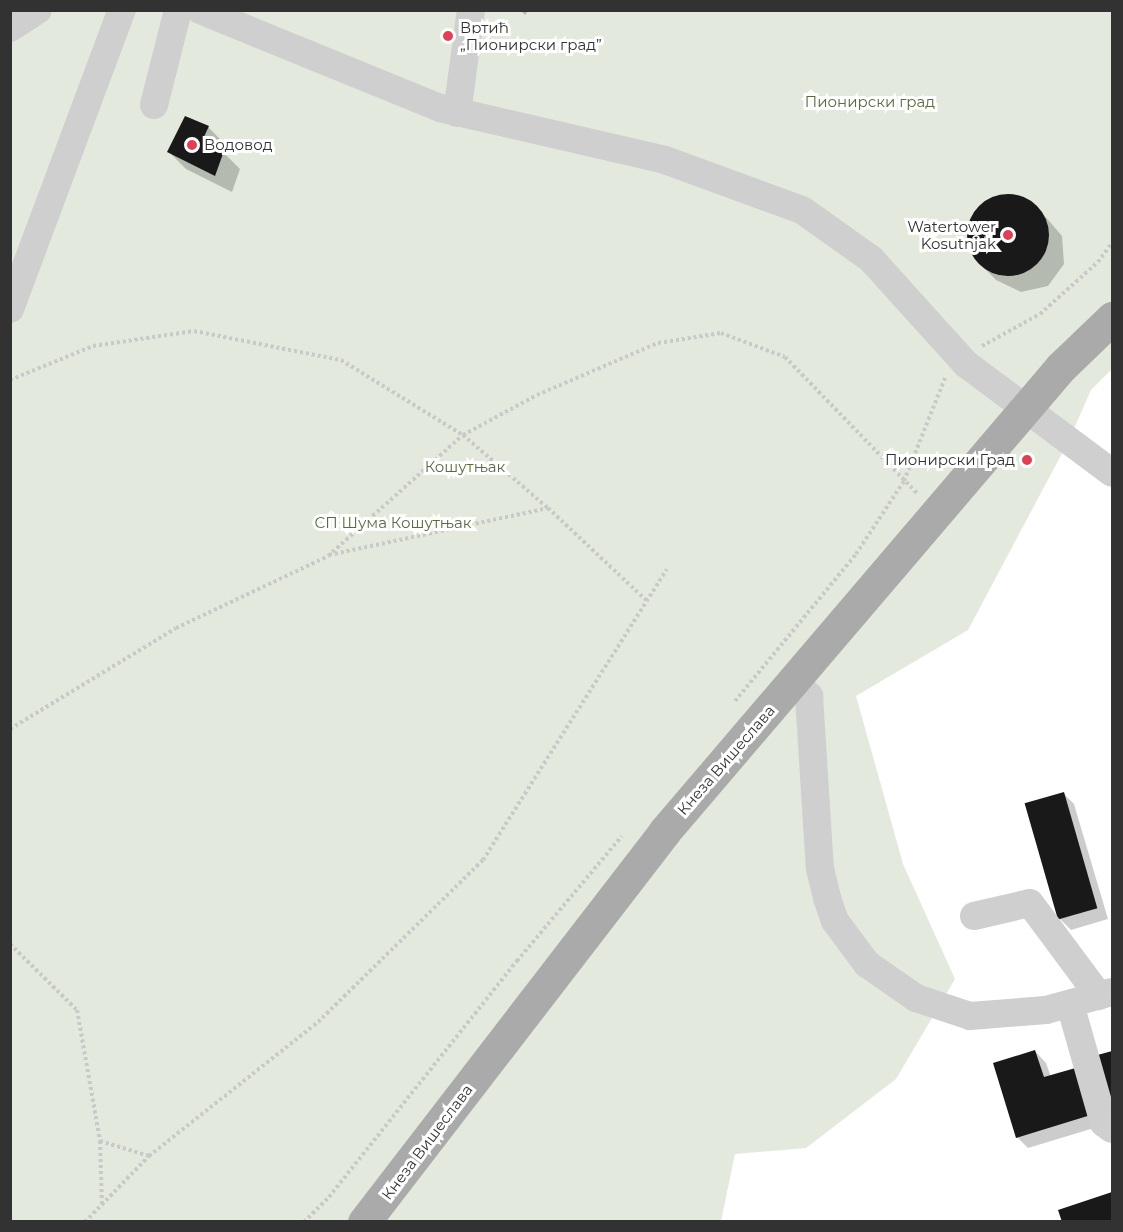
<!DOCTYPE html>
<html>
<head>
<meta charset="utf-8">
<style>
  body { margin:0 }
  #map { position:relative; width:1123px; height:1232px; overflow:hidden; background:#fff; font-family:Montserrat,sans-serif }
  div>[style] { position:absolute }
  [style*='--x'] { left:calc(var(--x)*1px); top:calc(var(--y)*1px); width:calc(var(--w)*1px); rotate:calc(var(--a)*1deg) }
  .green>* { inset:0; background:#e3e9dc }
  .shadow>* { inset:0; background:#0003 }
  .building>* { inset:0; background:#191919; transform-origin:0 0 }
  .round { border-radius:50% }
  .path>* { height:4px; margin-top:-2px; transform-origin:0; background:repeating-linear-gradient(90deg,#c9c9c9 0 3px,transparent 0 6px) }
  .minor>* { height:28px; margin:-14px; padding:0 14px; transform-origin:14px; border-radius:14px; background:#cfcfcf }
  .major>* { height:33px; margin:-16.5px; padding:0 16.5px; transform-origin:16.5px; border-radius:16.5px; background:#aaa }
  .dots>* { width:16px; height:16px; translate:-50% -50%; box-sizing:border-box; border:3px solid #fff; border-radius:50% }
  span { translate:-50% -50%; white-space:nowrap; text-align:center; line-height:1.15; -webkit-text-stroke:6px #fff; paint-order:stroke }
  .poi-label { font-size:15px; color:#323232 }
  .left { translate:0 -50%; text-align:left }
  .right { translate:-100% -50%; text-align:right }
  .park-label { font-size:15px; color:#586c41 }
  .street-label { font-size:15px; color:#323232 }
  .frame { position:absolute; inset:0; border:12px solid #323232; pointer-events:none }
</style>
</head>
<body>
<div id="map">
  <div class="green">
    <i style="clip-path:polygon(10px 11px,1112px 11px,1112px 369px,1091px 390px,1068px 442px,968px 630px,856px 696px,903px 864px,955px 979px,896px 1079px,806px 1148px,735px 1154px,721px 1221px,11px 1221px)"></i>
  </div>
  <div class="shadow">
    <i style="clip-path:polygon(520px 10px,529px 10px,525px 15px)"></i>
    <i style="clip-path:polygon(185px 118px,208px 127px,225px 144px,222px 151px,240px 169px,232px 192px,186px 169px,169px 152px)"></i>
    <i style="clip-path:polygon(1012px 195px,1037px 207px,1062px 236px,1064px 264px,1048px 286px,1021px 292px,996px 280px,979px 263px,968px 238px,975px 211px,998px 196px)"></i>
    <i style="clip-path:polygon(1063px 793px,1074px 804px,1108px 919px,1071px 930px,1060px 919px)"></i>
    <i style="clip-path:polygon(1035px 1051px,1046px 1063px,1051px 1077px,1104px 1125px,1028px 1148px,1017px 1137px)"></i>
    <i style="clip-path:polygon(1112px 1052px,1112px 1108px,1096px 1057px)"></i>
  </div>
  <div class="building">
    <i style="clip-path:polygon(185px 116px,209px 126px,203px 139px,224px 151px,215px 176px,167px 152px)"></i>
    <i class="round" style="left:967px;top:194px;width:82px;height:82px"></i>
    <i style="left:1064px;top:792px;width:121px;height:41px;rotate:74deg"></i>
    <i style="clip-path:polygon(1035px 1050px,1044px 1077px,1079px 1067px,1094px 1114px,1016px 1138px,993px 1063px)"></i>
    <i style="clip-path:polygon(1112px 1051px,1112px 1105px,1094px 1056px)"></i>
    <i style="clip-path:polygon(1112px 1192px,1112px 1222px,1062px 1222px,1058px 1210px)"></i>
  </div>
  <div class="path">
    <i style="--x:982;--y:346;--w:66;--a:-28.9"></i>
    <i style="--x:1040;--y:314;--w:78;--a:-41.9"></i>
    <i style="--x:1098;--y:262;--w:24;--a:-54"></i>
    <i style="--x:10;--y:380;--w:90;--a:-22.3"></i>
    <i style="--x:93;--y:346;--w:102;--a:-8.4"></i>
    <i style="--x:194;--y:331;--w:150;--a:11.2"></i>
    <i style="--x:341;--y:360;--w:143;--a:31.6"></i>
    <i style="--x:463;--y:435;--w:112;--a:40.7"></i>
    <i style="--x:329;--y:555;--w:224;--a:-12.1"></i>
    <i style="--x:548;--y:508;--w:136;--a:43.2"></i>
    <i style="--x:735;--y:701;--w:190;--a:-50.5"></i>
    <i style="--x:856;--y:554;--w:87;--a:-56.7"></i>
    <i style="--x:904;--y:481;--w:111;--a:-68.3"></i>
    <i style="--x:10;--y:729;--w:194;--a:-31.3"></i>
    <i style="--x:176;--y:628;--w:168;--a:-25.3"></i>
    <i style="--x:328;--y:556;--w:181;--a:-41.9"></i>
    <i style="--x:463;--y:435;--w:84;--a:-28.4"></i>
    <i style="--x:537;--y:395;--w:132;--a:-23.3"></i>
    <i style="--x:658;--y:343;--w:64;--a:-9"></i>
    <i style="--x:721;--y:333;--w:68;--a:20.6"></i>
    <i style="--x:785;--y:357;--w:190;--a:45.9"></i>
    <i style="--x:10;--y:944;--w:94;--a:44.6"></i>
    <i style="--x:77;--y:1010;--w:133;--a:80"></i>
    <i style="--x:100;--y:1141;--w:62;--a:88.2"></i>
    <i style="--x:100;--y:1141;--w:51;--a:17"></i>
    <i style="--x:85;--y:1222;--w:92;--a:-45.9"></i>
    <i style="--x:149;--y:1156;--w:216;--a:-38.4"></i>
    <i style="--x:318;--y:1022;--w:231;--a:-44.5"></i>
    <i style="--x:483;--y:860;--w:344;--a:-57.7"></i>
    <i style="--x:304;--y:1222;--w:35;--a:-45"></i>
    <i style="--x:329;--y:1197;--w:302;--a:-51.5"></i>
    <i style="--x:517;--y:961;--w:163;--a:-50"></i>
  </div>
  <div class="minor">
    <i style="--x:200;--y:10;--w:259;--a:22.2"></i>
    <i style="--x:440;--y:108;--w:231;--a:13"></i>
    <i style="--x:665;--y:160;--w:146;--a:20.1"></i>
    <i style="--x:802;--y:210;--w:85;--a:35.4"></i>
    <i style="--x:871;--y:259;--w:142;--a:47.9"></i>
    <i style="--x:966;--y:364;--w:182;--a:36.7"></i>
    <i style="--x:10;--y:28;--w:33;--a:-33"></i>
    <i style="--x:154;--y:105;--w:98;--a:-75.8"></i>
    <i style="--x:457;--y:113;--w:104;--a:-82.3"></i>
    <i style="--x:10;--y:309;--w:319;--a:-69.5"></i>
    <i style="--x:794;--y:682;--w:21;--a:43"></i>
    <i style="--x:809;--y:696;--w:173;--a:86.4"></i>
    <i style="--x:820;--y:869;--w:30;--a:76"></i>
    <i style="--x:827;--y:898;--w:24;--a:71"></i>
    <i style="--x:835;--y:921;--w:54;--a:53.3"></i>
    <i style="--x:867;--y:964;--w:60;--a:34.8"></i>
    <i style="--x:916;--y:998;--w:57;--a:18.4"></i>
    <i style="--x:970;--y:1016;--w:76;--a:-4.5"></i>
    <i style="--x:1046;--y:1010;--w:68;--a:-15.3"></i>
    <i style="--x:974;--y:916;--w:57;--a:-13.1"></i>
    <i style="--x:1030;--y:903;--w:116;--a:53.4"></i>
    <i style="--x:1070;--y:1004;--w:124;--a:74.1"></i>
    <i style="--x:1104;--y:1123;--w:10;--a:37"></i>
  </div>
  <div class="major">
    <i style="--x:364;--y:1222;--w:492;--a:-52.4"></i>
    <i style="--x:664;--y:832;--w:611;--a:-49.51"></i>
    <i style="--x:1061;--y:367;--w:71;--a:-43.9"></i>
  </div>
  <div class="dots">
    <i style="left:448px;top:36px;background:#dd4156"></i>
    <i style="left:192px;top:145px;background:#dd4156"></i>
    <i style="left:1008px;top:235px;background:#dd4156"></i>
    <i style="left:1027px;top:460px;background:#dd4156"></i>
  </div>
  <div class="poi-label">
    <span class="left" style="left:460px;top:36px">Вртић<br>„Пионирски град”</span>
    <span class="left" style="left:204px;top:145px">Водовод</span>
    <span class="right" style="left:996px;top:235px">Watertower<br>Kosutnjak</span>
    <span class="right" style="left:1015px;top:460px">Пионирски Град</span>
  </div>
  <div class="park-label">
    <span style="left:870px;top:102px">Пионирски град</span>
    <span style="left:465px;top:467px">Кошутњак</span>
    <span style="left:393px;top:523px">СП Шума Кошутњак</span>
  </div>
  <div class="street-label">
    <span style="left:726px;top:760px;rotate:-49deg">Кнеза Вишеслава</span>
    <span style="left:427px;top:1142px;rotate:-53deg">Кнеза Вишеслава</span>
  </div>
  <div class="frame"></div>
</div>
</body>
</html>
